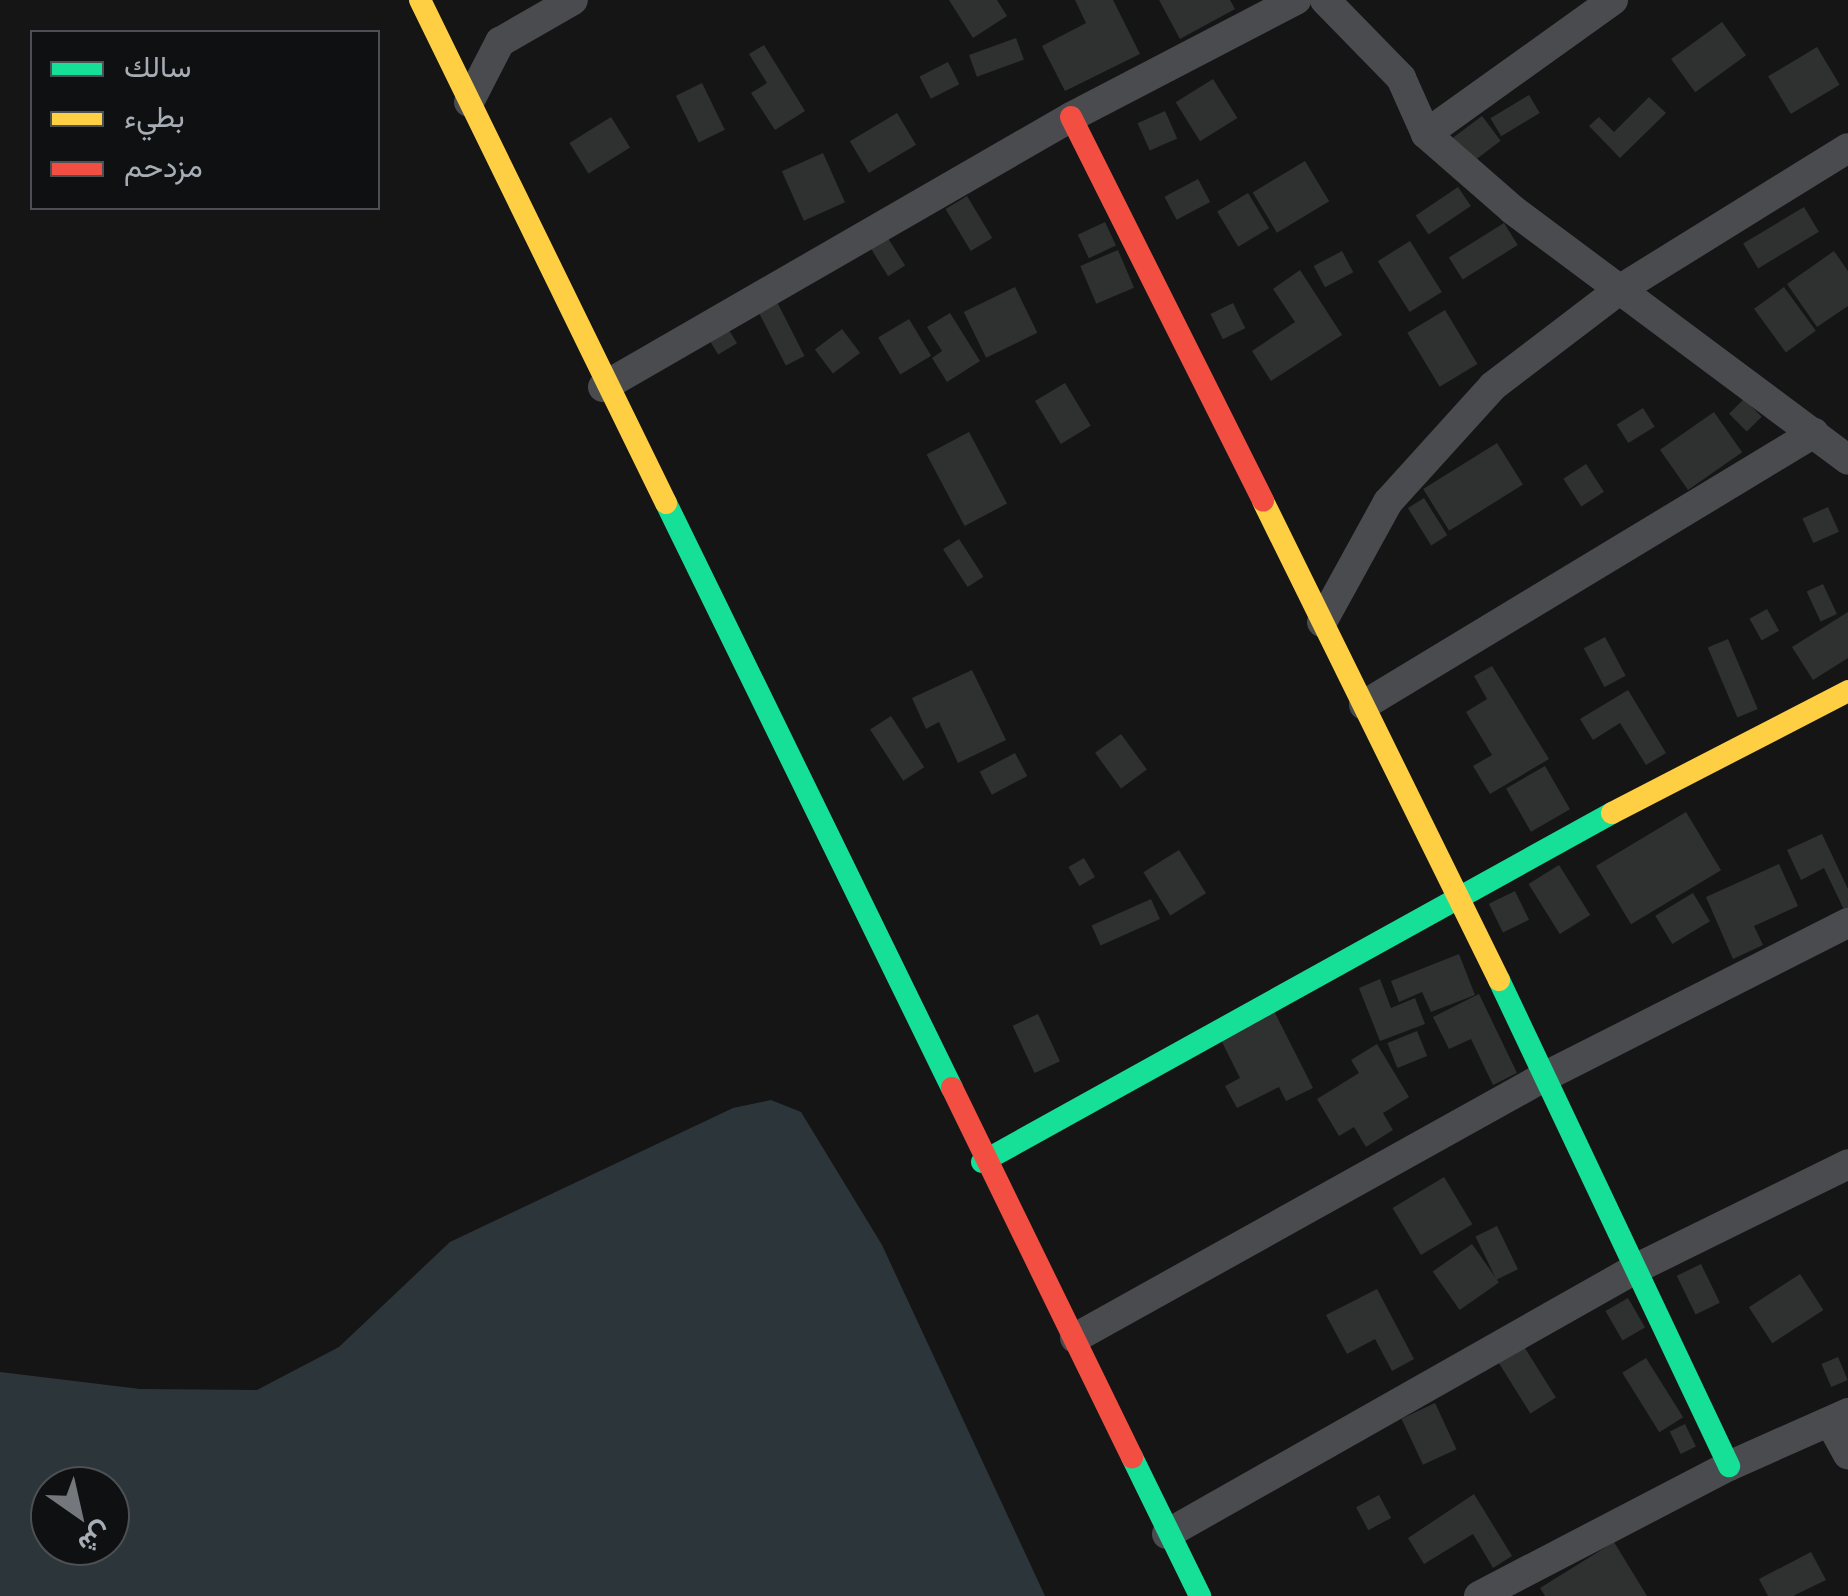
<!DOCTYPE html>
<html>
<head>
<meta charset="utf-8">
<style>
  body { margin:0 }
  #map { position:relative; width:1848px; height:1596px; overflow:hidden; background:#151515; font-family:Ubuntu,Vazirmatn,sans-serif }
  div>[style] { position:absolute }
  [style*='--x'] { left:calc(var(--x)*1px); top:calc(var(--y)*1px); width:calc(var(--w)*1px); rotate:calc(var(--a)*1deg) }
  .water>* { inset:0; background:#2c363a }
  .building>* { inset:0; background:#2f3030; transform-origin:0 0 }
  .street>* { height:30px; margin:-15px; padding:0 15px; transform-origin:15px; border-radius:15px; background:#4a4b4e }
  .fast>* { height:22px; margin:-11px; padding:0 11px; transform-origin:11px; border-radius:11px; background:#16e098 }
  .slow>* { height:22px; margin:-11px; padding:0 11px; transform-origin:11px; border-radius:11px; background:#ffcf43 }
  .jam>* { height:22px; margin:-11px; padding:0 11px; transform-origin:11px; border-radius:11px; background:#f24e42 }
  span { translate:-50% -50%; white-space:nowrap; text-align:center; line-height:1.15; -webkit-text-stroke:8px #0f1011; paint-order:stroke }
  .legend { position:absolute; left:30px; top:30px; width:350px; height:180px; box-sizing:border-box; background:#0f1011; border:2px solid #4c4f53; margin:0; padding:12px 18px; list-style:none; font-size:30px; color:#a7adb5 }
  .legend li { display:flex; align-items:center; gap:20px; height:50px }
  .legend b { width:50px; border:2px solid #4c4f53 }
  .north { position:absolute; left:30px; top:1466px; width:100px; height:100px; box-sizing:border-box; background:#0f1011; border:2px solid #4c4f53; border-radius:50%; rotate:146deg; font-size:28px; font-weight:700; line-height:40px; text-align:center; color:#a7adb5 }
  .north::after { content:''; display:block; margin:auto; width:35px; height:45px; background:#74787d; clip-path:polygon(50% 0,100% 100%,50% 72%,0 100%) }
</style>
</head>
<body>
<div id="map">
  <div class="water">
    <i style="clip-path:polygon(evenodd,771px 1100px,801px 1112px,882px 1245px,1045px 1596px,0 1596px,0 1372px,140px 1389px,257px 1390px,339px 1347px,450px 1242px,733px 1108px,771px 1100px,50px 1486px,110px 1486px,110px 1546px,50px 1546px,50px 1486px)"></i>
  </div>
  <div class="building">
    <i style="clip-path:polygon(949px 0,997px 0,1007px 16px,973px 38px)"></i>
    <i style="clip-path:polygon(1075px 0,1113px 0,1140px 54px,1065px 91px,1042px 46px,1086px 23px)"></i>
    <i style="clip-path:polygon(1159px 0,1230px 0,1235px 9px,1180px 39px)"></i>
    <i style="left:1722px;top:22px;width:41px;height:63px;rotate:54deg"></i>
    <i style="left:1016px;top:38px;width:23px;height:50px;rotate:70deg"></i>
    <i style="clip-path:polygon(764px 45px,805px 111px,775px 130px,751px 93px,767px 83px,749px 54px)"></i>
    <i style="left:1817px;top:47px;width:44px;height:57px;rotate:59deg"></i>
    <i style="left:948px;top:62px;width:25px;height:32px;rotate:63deg"></i>
    <i style="left:1213px;top:79px;width:46px;height:44px;rotate:58deg"></i>
    <i style="left:702px;top:83px;width:52px;height:29px;rotate:64deg"></i>
    <i style="left:1529px;top:95px;width:21px;height:45px;rotate:59deg"></i>
    <i style="clip-path:polygon(1649px 97px,1666px 113px,1620px 158px,1589px 126px,1599px 117px,1614px 132px)"></i>
    <i style="left:1165px;top:111px;width:30px;height:30px;rotate:66deg"></i>
    <i style="left:897px;top:113px;width:37px;height:55px;rotate:59deg"></i>
    <i style="left:1482px;top:116px;width:31px;height:38px;rotate:53deg"></i>
    <i style="left:611px;top:117px;width:36px;height:49px;rotate:58deg"></i>
    <i style="left:823px;top:153px;width:54px;height:45px;rotate:66deg"></i>
    <i style="left:1305px;top:161px;width:47px;height:61px;rotate:59deg"></i>
    <i style="left:1198px;top:179px;width:26px;height:38px;rotate:62deg"></i>
    <i style="left:1458px;top:187px;width:23px;height:51px;rotate:56deg"></i>
    <i style="left:1248px;top:193px;width:41px;height:36px;rotate:59deg"></i>
    <i style="left:967px;top:196px;width:49px;height:25px;rotate:59deg"></i>
    <i style="left:1804px;top:207px;width:29px;height:71px;rotate:59deg"></i>
    <i style="left:1105px;top:222px;width:26px;height:30px;rotate:65deg"></i>
    <i style="left:1504px;top:223px;width:26px;height:65px;rotate:58deg"></i>
    <i style="left:886px;top:235px;width:36px;height:20px;rotate:58deg"></i>
    <i style="left:1410px;top:241px;width:60px;height:38px;rotate:58deg"></i>
    <i style="left:1118px;top:250px;width:41px;height:41px;rotate:67deg"></i>
    <i style="left:1342px;top:251px;width:24px;height:32px;rotate:62deg"></i>
    <i style="clip-path:polygon(1834px 251px,1848px 271px,1848px 306px,1817px 327px,1787px 284px)"></i>
    <i style="clip-path:polygon(1300px 270px,1342px 335px,1271px 381px,1252px 351px,1295px 322px,1273px 289px)"></i>
    <i style="left:1015px;top:287px;width:51px;height:57px;rotate:64deg"></i>
    <i style="left:1784px;top:287px;width:54px;height:37px;rotate:54deg"></i>
    <i style="left:775px;top:298px;width:65px;height:21px;rotate:63deg"></i>
    <i style="left:1233px;top:303px;width:28px;height:25px;rotate:64deg"></i>
    <i style="left:1445px;top:310px;width:63px;height:44px;rotate:59deg"></i>
    <i style="clip-path:polygon(950px 313px,980px 361px,947px 382px,932px 358px,942px 351px,927px 327px)"></i>
    <i style="left:720px;top:315px;width:33px;height:22px;rotate:59deg"></i>
    <i style="left:909px;top:319px;width:43px;height:36px;rotate:59deg"></i>
    <i style="left:842px;top:329px;width:30px;height:34px;rotate:53deg"></i>
    <i style="left:1065px;top:383px;width:50px;height:35px;rotate:59deg"></i>
    <i style="left:1744px;top:399px;width:25px;height:21px;rotate:45deg"></i>
    <i style="left:1643px;top:408px;width:22px;height:31px;rotate:58deg"></i>
    <i style="left:1714px;top:412px;width:49px;height:66px;rotate:55deg"></i>
    <i style="left:969px;top:432px;width:81px;height:48px;rotate:62deg"></i>
    <i style="left:1497px;top:443px;width:49px;height:87px;rotate:58deg"></i>
    <i style="left:1586px;top:464px;width:33px;height:27px;rotate:57deg"></i>
    <i style="left:1424px;top:498px;width:44px;height:19px;rotate:58deg"></i>
    <i style="left:1828px;top:507px;width:27px;height:28px;rotate:66deg"></i>
    <i style="left:959px;top:539px;width:45px;height:19px;rotate:57deg"></i>
    <i style="left:1823px;top:584px;width:33px;height:18px;rotate:65deg"></i>
    <i style="left:1767px;top:609px;width:25px;height:20px;rotate:61deg"></i>
    <i style="clip-path:polygon(1848px 612px,1848px 658px,1813px 680px,1792px 647px)"></i>
    <i style="left:1605px;top:637px;width:44px;height:24px;rotate:62deg"></i>
    <i style="left:1728px;top:639px;width:76px;height:22px;rotate:67deg"></i>
    <i style="clip-path:polygon(1492px 666px,1549px 759px,1490px 794px,1473px 766px,1492px 755px,1466px 712px,1487px 699px,1474px 676px)"></i>
    <i style="clip-path:polygon(972px 670px,1006px 740px,958px 763px,939px 722px,926px 729px,912px 698px)"></i>
    <i style="clip-path:polygon(1628px 690px,1666px 753px,1646px 765px,1620px 723px,1593px 740px,1580px 719px)"></i>
    <i style="left:891px;top:716px;width:61px;height:25px;rotate:57deg"></i>
    <i style="left:1121px;top:734px;width:44px;height:32px;rotate:54deg"></i>
    <i style="left:1015px;top:753px;width:26px;height:40px;rotate:62deg"></i>
    <i style="left:1545px;top:766px;width:50px;height:45px;rotate:60deg"></i>
    <i style="left:1686px;top:812px;width:68px;height:105px;rotate:59deg"></i>
    <i style="clip-path:polygon(1822px 834px,1848px 889px,1848px 918px,1824px 868px,1801px 880px,1787px 850px)"></i>
    <i style="left:1179px;top:850px;width:51px;height:42px;rotate:58deg"></i>
    <i style="left:1084px;top:858px;width:22px;height:18px;rotate:60deg"></i>
    <i style="clip-path:polygon(1779px 864px,1798px 906px,1754px 926px,1763px 945px,1733px 959px,1706px 897px)"></i>
    <i style="left:1559px;top:865px;width:59px;height:36px;rotate:58deg"></i>
    <i style="left:1515px;top:891px;width:32px;height:29px;rotate:64deg"></i>
    <i style="left:1693px;top:893px;width:33px;height:44px;rotate:59deg"></i>
    <i style="left:1151px;top:899px;width:22px;height:65px;rotate:66deg"></i>
    <i style="clip-path:polygon(1459px 954px,1475px 995px,1431px 1012px,1422px 992px,1399px 1002px,1391px 981px)"></i>
    <i style="clip-path:polygon(1380px 979px,1391px 1008px,1415px 998px,1425px 1024px,1380px 1041px,1359px 988px)"></i>
    <i style="clip-path:polygon(1479px 994px,1517px 1073px,1493px 1085px,1471px 1039px,1449px 1049px,1433px 1017px)"></i>
    <i style="clip-path:polygon(1272px 1007px,1313px 1088px,1286px 1101px,1279px 1087px,1237px 1108px,1225px 1086px,1240px 1078px,1218px 1034px)"></i>
    <i style="left:1038px;top:1014px;width:52px;height:28px;rotate:65deg"></i>
    <i style="left:1417px;top:1031px;width:27px;height:32px;rotate:68deg"></i>
    <i style="clip-path:polygon(1377px 1044px,1409px 1097px,1383px 1113px,1393px 1130px,1366px 1147px,1354px 1127px,1339px 1136px,1317px 1099px,1359px 1073px,1351px 1060px)"></i>
    <i style="left:1444px;top:1177px;width:55px;height:60px;rotate:59deg"></i>
    <i style="left:1497px;top:1226px;width:48px;height:24px;rotate:64deg"></i>
    <i style="left:1472px;top:1244px;width:47px;height:48px;rotate:55deg"></i>
    <i style="left:1701px;top:1264px;width:43px;height:27px;rotate:64deg"></i>
    <i style="left:1800px;top:1274px;width:43px;height:61px;rotate:57deg"></i>
    <i style="clip-path:polygon(1377px 1289px,1414px 1359px,1392px 1371px,1375px 1339px,1347px 1354px,1326px 1315px)"></i>
    <i style="left:1628px;top:1298px;width:34px;height:26px;rotate:60deg"></i>
    <i style="left:1523px;top:1345px;width:62px;height:30px;rotate:58deg"></i>
    <i style="left:1838px;top:1357px;width:25px;height:18px;rotate:67deg"></i>
    <i style="left:1646px;top:1358px;width:70px;height:28px;rotate:58deg"></i>
    <i style="left:1435px;top:1403px;width:51px;height:37px;rotate:65deg"></i>
    <i style="left:1685px;top:1424px;width:25px;height:17px;rotate:64deg"></i>
    <i style="clip-path:polygon(1474px 1494px,1512px 1556px,1493px 1568px,1473px 1534px,1424px 1564px,1408px 1538px)"></i>
    <i style="left:1379px;top:1495px;width:26px;height:26px;rotate:62deg"></i>
    <i style="clip-path:polygon(1614px 1542px,1647px 1596px,1545px 1596px,1540px 1588px)"></i>
    <i style="clip-path:polygon(1811px 1552px,1826px 1580px,1793px 1596px,1768px 1596px,1759px 1579px)"></i>
  </div>
  <div class="street">
    <i style="--x:1325;--y:0;--w:109;--a:45.7"></i>
    <i style="--x:1401;--y:78;--w:61;--a:65.9"></i>
    <i style="--x:1426;--y:134;--w:116;--a:41.1"></i>
    <i style="--x:1513;--y:210;--w:418;--a:36.7"></i>
    <i style="--x:469;--y:102;--w:68;--a:-62.7"></i>
    <i style="--x:500;--y:42;--w:84;--a:-29.9"></i>
    <i style="--x:1426;--y:134;--w:230;--a:-35.6"></i>
    <i style="--x:603;--y:387;--w:540;--a:-29.98"></i>
    <i style="--x:1071;--y:117;--w:254;--a:-27.5"></i>
    <i style="--x:1322;--y:622;--w:137;--a:-61.2"></i>
    <i style="--x:1388;--y:502;--w:156;--a:-47.8"></i>
    <i style="--x:1493;--y:386;--w:158;--a:-37.3"></i>
    <i style="--x:1619;--y:290;--w:269;--a:-31.8"></i>
    <i style="--x:1364;--y:705;--w:526;--a:-31.15"></i>
    <i style="--x:1075;--y:1338;--w:534;--a:-29.11"></i>
    <i style="--x:1542;--y:1078;--w:343;--a:-26.9"></i>
    <i style="--x:1830;--y:1422;--w:37;--a:61"></i>
    <i style="--x:1167;--y:1534;--w:538;--a:-29.52"></i>
    <i style="--x:1635;--y:1269;--w:237;--a:-26.2"></i>
    <i style="--x:1479;--y:1596;--w:282;--a:-27.5"></i>
    <i style="--x:1729;--y:1466;--w:130;--a:-24"></i>
  </div>
  <div class="fast">
    <i style="--x:666;--y:503;--w:651;--a:63.95"></i>
    <i style="--x:1499;--y:980;--w:538;--a:64.67"></i>
    <i style="--x:982;--y:1162;--w:720;--a:-28.99"></i>
    <i style="--x:1132;--y:1457;--w:155;--a:63.9"></i>
  </div>
  <div class="slow">
    <i style="--x:420;--y:0;--w:560;--a:63.94"></i>
    <i style="--x:1263;--y:501;--w:534;--a:63.77"></i>
    <i style="--x:1612;--y:813;--w:266;--a:-27.3"></i>
  </div>
  <div class="jam">
    <i style="--x:1071;--y:117;--w:429;--a:63.4"></i>
    <i style="--x:952;--y:1088;--w:411;--a:64"></i>
  </div>
  <ul class="legend">
  <li><b style="height:12px;background:#16e098"></b>سالك</li>
  <li><b style="height:12px;background:#ffcf43"></b>بطيء</li>
  <li><b style="height:12px;background:#f24e42"></b>مزدحم</li>
  </ul>
  <div class="north">ش</div>
</div>
</body>
</html>
